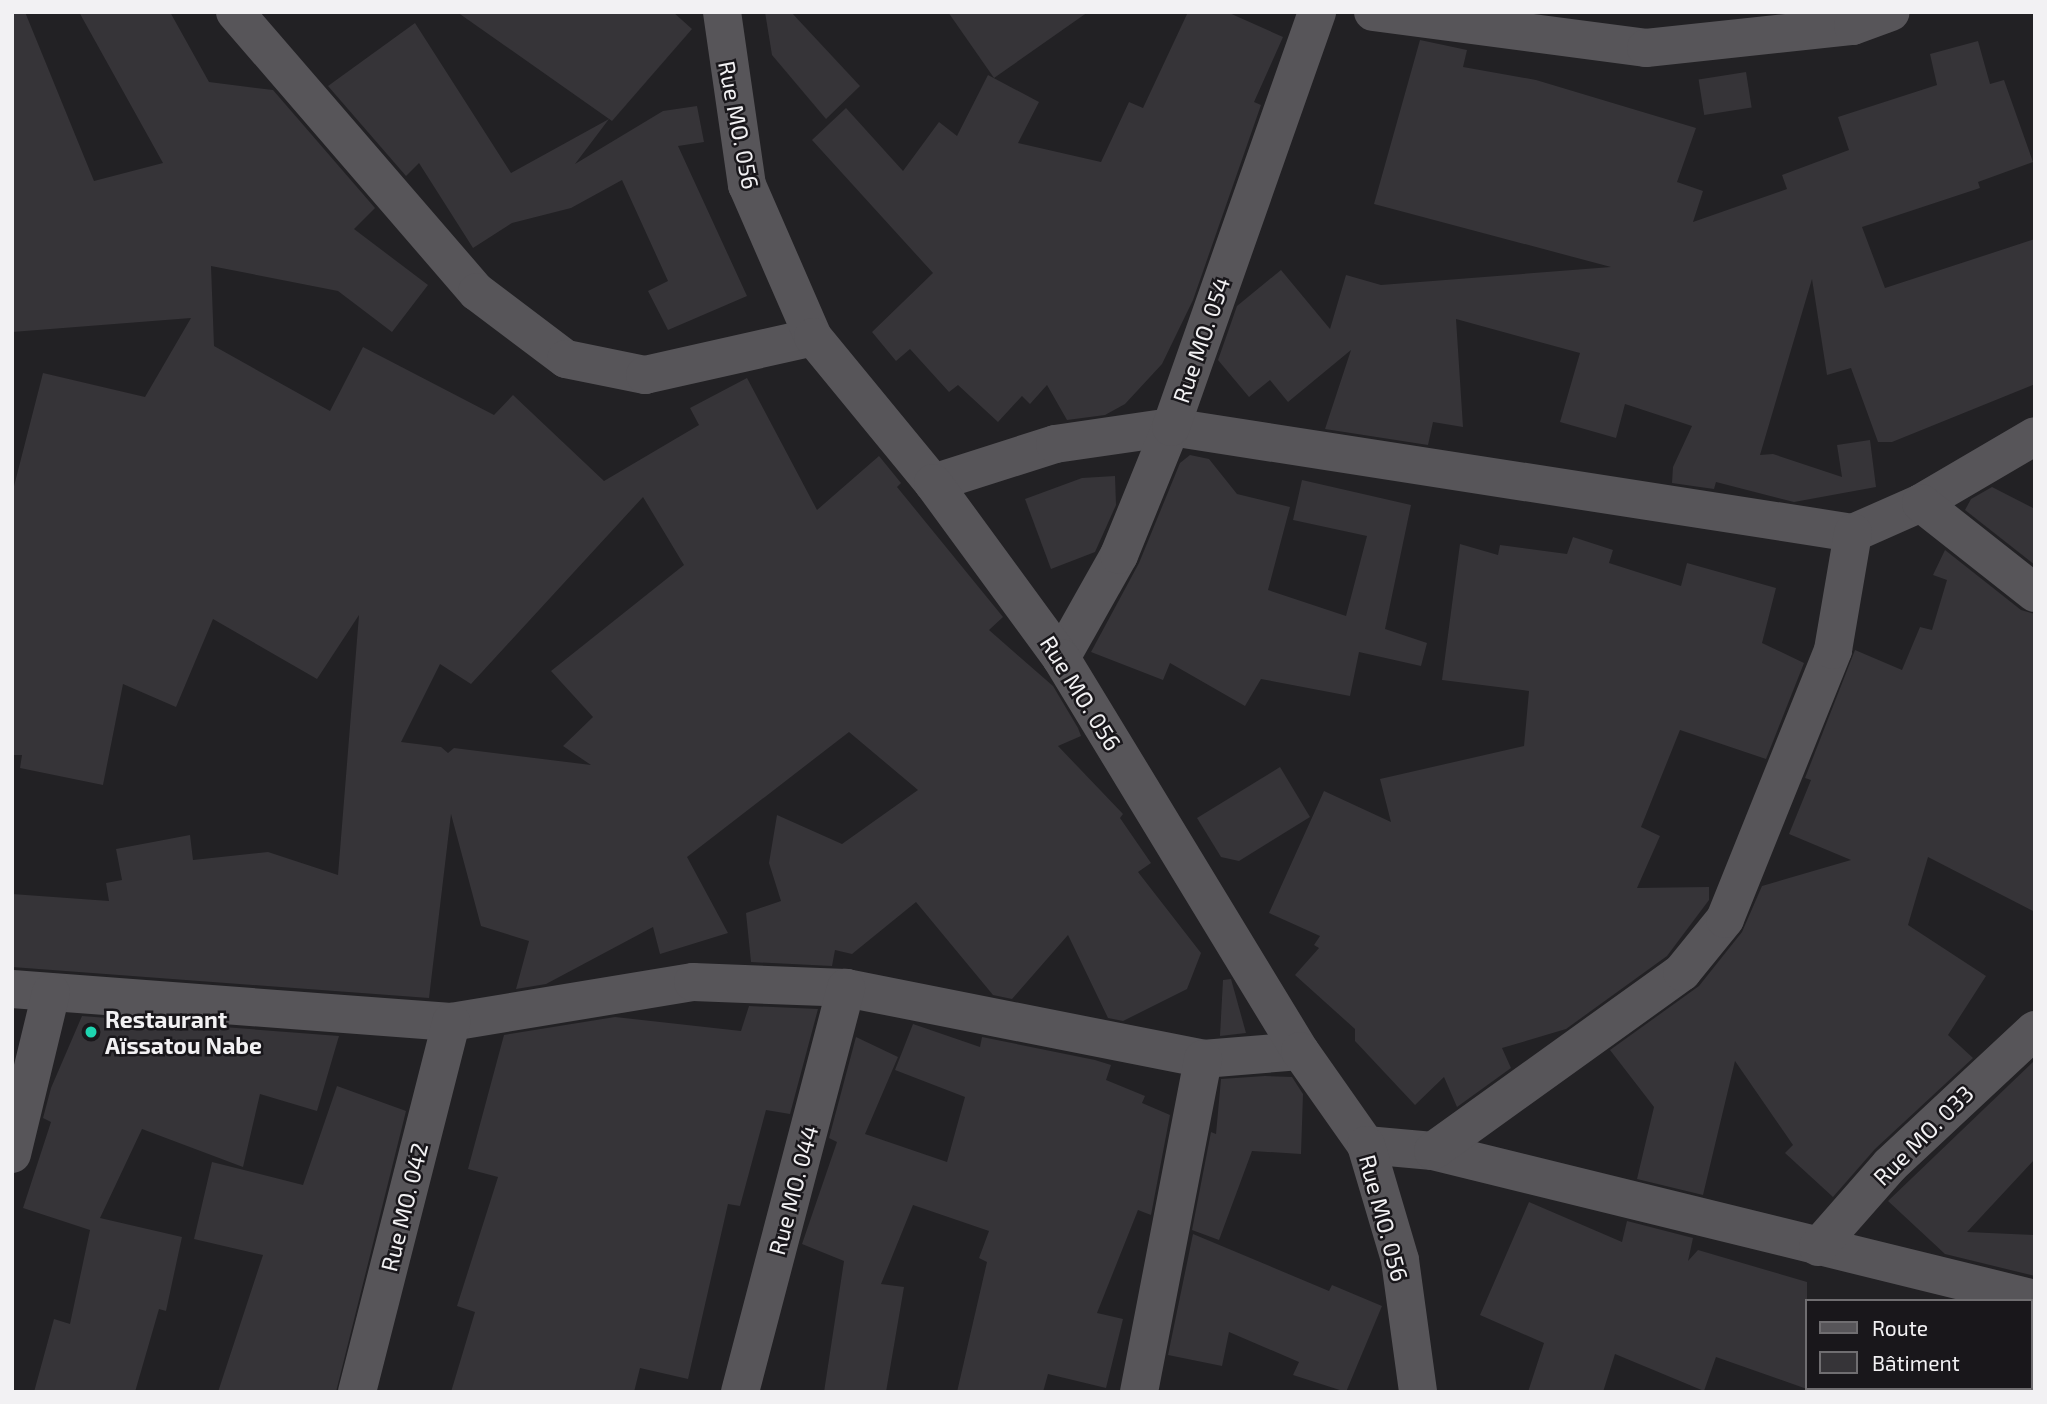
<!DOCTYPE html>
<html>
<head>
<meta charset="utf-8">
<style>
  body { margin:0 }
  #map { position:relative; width:2047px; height:1404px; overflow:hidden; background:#222124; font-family:"Exo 2",sans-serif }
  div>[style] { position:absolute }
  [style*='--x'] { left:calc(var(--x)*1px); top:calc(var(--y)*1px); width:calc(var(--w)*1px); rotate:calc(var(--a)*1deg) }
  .building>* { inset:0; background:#363438; transform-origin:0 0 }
  .minor>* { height:38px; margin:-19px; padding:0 19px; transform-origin:19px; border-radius:19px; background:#575559 }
  .tertiary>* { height:38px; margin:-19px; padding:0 19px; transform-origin:19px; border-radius:19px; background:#575559 }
  .dots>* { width:19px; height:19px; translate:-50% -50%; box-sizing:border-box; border:4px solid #19171b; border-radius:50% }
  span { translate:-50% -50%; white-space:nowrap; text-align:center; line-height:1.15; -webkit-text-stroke:5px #19171b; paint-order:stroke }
  .street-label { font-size:23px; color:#f2f1f3 }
  .poi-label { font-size:23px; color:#f2f1f3; font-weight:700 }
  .left { translate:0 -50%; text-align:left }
  .frame { position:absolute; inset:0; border:14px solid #f2f1f3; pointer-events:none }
  .legend { position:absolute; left:1805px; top:1299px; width:228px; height:91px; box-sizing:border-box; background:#19171b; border:2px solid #706e71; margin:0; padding:9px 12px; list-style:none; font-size:21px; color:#f2f1f3 }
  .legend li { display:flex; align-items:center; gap:14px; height:35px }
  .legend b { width:35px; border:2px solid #706e71 }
</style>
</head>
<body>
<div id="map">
  <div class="building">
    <i style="clip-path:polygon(evenodd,12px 12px,25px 12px,94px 181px,163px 163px,79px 12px,170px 12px,209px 82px,273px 90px,375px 208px,354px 229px,428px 285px,392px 332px,338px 291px,211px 266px,214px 346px,330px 411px,363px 347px,494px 415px,513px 395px,604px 481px,699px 425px,690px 408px,747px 378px,817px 510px,879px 456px,901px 483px,897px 487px,1003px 617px,989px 630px,1053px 686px,1078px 728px,1081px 736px,1058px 746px,1123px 814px,1120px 818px,1151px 863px,1138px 872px,1201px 953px,1187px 989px,1123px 1021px,1108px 1018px,1068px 935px,1012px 999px,993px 995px,916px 902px,852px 954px,835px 950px,832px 966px,751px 962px,746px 913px,781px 901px,769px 863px,777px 815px,842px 844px,918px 790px,849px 732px,687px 857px,728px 933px,660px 954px,653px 927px,546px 984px,516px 989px,529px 941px,481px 926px,451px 814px,429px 998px,12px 967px,12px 894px,109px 901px,106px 883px,122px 880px,116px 849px,190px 835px,193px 860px,268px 852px,338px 875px,359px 615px,317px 679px,213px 619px,176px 707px,123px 684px,103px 785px,20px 768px,22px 755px,12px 755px,12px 494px,43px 373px,145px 397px,191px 318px,12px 332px,12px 12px,643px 497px,684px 565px,551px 671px,593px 717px,563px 746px,591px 765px,454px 748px,448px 753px,441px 747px,401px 742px,440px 664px,471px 684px,643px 497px)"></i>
    <i style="clip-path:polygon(457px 12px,673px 12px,692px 29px,612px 121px)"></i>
    <i style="clip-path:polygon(765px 12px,791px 12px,860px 86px,826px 119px,772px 55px)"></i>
    <i style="clip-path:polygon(948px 12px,1088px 12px,994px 78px)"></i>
    <i style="clip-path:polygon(1188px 12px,1227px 12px,1283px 37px,1254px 102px,1261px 105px,1193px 300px,1162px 364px,1125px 404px,1105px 415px,1067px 420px,1047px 385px,1030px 404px,1022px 396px,998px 422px,958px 385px,949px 392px,910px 349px,896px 361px,872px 332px,933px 273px,812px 140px,846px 108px,903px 171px,939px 122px,957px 136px,988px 75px,1039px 102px,1018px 143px,1101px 162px,1129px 102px,1143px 108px)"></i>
    <i style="clip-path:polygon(415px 23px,511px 173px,609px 119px,575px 164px,663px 111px,697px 106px,704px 142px,678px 146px,747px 296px,668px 330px,648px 291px,668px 281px,622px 180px,571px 208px,512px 223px,473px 248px,419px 163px,406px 176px,328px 86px)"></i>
    <i style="clip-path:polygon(1420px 40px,1467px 50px,1463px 67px,1536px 80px,1696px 128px,1677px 182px,1703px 191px,1693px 222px,1787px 189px,1782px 175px,1849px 150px,1838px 117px,1937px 85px,1930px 54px,1978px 41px,1990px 84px,2004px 80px,2033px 162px,1978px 182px,1980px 188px,1862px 227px,1885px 288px,2035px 239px,2035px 384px,1892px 442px,1878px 442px,1851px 368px,1827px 375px,1812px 279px,1760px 455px,1773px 454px,1842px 477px,1837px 445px,1870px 440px,1876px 487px,1794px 502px,1716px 482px,1714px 489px,1672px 483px,1673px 467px,1692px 426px,1625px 404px,1616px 438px,1560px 422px,1580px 353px,1456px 319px,1463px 427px,1433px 422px,1428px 445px,1325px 429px,1351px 350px,1288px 402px,1270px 380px,1249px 397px,1218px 360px,1237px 306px,1281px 270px,1330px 329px,1346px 275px,1381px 285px,1611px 267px,1374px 204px)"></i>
    <i style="left:1746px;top:72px;width:36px;height:48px;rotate:81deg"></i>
    <i style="clip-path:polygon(1190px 455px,1209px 459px,1237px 494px,1290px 507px,1268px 590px,1346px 616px,1367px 536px,1293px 520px,1302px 480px,1411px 505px,1385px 629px,1427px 643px,1421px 666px,1359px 652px,1350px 696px,1261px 679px,1245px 706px,1170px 663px,1163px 680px,1091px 652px,1139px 563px,1180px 463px)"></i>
    <i style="clip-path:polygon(1115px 476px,1116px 505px,1095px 552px,1051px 569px,1025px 499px,1082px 478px)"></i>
    <i style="clip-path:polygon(1992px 487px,2035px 509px,2035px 565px,1965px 510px,1971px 499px)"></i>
    <i style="clip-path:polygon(1573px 537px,1613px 550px,1609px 563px,1681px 586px,1687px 563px,1776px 588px,1762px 643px,1804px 663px,1766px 759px,1680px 730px,1641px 827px,1660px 836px,1637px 888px,1709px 887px,1709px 900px,1667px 956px,1566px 1029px,1502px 1048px,1511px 1068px,1457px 1107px,1444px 1077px,1415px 1105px,1355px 1041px,1355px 1029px,1295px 975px,1319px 948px,1314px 945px,1320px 936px,1269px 913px,1324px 791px,1391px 822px,1380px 779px,1524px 746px,1529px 691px,1442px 680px,1460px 544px,1498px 555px,1500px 545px,1567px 554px)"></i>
    <i style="clip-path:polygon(1945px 550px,2021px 610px,2035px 614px,2035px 912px,1928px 857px,1908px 925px,1986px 976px,1948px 1035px,1973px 1058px,1875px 1149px,1833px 1197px,1785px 1153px,1793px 1145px,1735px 1061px,1703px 1195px,1637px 1179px,1654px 1107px,1610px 1050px,1699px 986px,1742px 932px,1762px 886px,1851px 860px,1789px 834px,1811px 780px,1805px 778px,1855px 650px,1902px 670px,1920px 627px,1932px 630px,1947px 580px,1933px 575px)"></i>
    <i style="clip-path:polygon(1280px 767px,1310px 817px,1239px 861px,1221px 857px,1197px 818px)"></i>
    <i style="clip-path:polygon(1231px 979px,1246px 1033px,1220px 1036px,1223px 980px)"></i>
    <i style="clip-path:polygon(749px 1006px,818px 1009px,790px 1114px,766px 1110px,740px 1206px,728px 1204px,688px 1379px,640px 1368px,634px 1392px,451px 1392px,475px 1312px,457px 1306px,498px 1177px,468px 1169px,504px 1035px,615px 1017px,741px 1031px)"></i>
    <i style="clip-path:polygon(82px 1016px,339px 1036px,317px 1111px,260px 1094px,243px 1167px,142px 1129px,100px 1218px,182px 1237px,166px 1311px,159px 1309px,135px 1392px,34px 1392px,54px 1319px,70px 1324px,90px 1230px,23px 1208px,51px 1122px,43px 1118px,51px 1088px)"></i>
    <i style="clip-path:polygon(913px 1024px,980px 1047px,982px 1037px,1095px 1060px,1111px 1065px,1106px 1080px,1145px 1096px,1142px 1103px,1170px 1115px,1151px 1215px,1138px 1210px,1097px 1313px,1123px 1319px,1106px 1388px,1048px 1374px,1043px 1392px,957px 1392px,987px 1262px,979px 1258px,989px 1231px,913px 1205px,881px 1284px,904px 1287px,886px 1392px,824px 1392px,844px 1261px,802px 1244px,837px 1142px,829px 1138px,856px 1037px,898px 1057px,865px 1134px,947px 1162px,965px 1097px,895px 1070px)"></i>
    <i style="clip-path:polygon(2035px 1060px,2035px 1159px,1967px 1232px,2035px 1235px,2035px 1276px,1945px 1254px,1888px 1201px)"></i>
    <i style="clip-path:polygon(1265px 1076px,1292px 1077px,1303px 1094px,1301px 1154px,1252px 1151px,1219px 1240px,1192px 1230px,1211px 1132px,1216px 1134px,1221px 1079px)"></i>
    <i style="clip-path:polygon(337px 1086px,406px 1111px,336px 1392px,218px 1392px,263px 1255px,194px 1239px,212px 1162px,303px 1185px)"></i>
    <i style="clip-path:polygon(1529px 1202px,1622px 1242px,1627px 1221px,1693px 1238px,1688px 1261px,1698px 1250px,1807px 1282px,1807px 1389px,1716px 1357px,1704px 1391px,1615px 1354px,1603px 1392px,1528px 1392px,1544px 1343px,1480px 1315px)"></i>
    <i style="clip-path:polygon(1193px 1234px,1329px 1291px,1332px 1285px,1382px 1306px,1346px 1392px,1293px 1375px,1299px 1362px,1229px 1332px,1222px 1366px,1168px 1355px)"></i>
  </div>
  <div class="minor">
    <i style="--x:235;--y:12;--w:370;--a:49.2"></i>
    <i style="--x:477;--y:292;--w:111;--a:37"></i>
    <i style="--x:566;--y:359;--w:81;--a:11.4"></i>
    <i style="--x:645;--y:375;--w:172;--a:-12.7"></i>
    <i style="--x:1373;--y:12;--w:275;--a:7.5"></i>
    <i style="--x:1646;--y:48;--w:208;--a:-6.1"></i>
    <i style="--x:1853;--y:26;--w:40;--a:-20.2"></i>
    <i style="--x:933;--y:483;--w:128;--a:-17.7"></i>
    <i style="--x:1055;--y:444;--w:117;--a:-8.3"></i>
    <i style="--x:1171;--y:427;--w:690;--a:8.83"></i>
    <i style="--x:1853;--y:533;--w:74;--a:-23.8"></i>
    <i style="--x:1921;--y:503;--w:132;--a:-30.4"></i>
    <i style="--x:1921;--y:503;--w:145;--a:38.3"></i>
    <i style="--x:1061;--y:658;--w:118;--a:-60.6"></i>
    <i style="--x:1119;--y:555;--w:138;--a:-67.9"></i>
    <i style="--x:1171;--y:427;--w:440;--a:-70.6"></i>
    <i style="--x:12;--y:989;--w:440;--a:4.3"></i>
    <i style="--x:451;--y:1022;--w:245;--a:-9.4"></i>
    <i style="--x:693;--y:982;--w:153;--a:2.2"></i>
    <i style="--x:846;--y:988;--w:364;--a:11.2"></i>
    <i style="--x:1203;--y:1059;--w:97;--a:-4.7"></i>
    <i style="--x:1366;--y:1145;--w:67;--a:5.1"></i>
    <i style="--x:1433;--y:1151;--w:620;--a:13.81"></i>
    <i style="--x:1433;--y:1151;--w:307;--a:-35.7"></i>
    <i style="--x:1682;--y:972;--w:68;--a:-50.9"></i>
    <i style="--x:1725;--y:919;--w:290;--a:-68.1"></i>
    <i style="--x:1833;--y:650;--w:119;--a:-80.3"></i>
    <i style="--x:12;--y:1154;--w:166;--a:-76.4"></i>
    <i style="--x:1818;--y:1247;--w:109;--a:-48.7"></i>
    <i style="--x:1890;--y:1165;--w:198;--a:-43"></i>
    <i style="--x:357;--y:1392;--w:382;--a:-75.7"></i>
    <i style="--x:740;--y:1392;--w:418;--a:-75.3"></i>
    <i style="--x:1139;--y:1392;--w:339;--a:-79.1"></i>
  </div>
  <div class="tertiary">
    <i style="--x:722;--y:12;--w:175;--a:81.8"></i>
    <i style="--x:747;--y:185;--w:166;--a:66.5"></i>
    <i style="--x:813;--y:337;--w:189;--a:50.6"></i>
    <i style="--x:933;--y:483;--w:217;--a:53.8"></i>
    <i style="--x:1061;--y:658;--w:460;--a:58.7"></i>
    <i style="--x:1300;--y:1051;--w:115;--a:54.9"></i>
    <i style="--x:1366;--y:1145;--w:120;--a:73.5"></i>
    <i style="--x:1400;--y:1260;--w:133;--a:82.2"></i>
  </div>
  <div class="dots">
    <i style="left:91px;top:1032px;background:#1ed5b1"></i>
  </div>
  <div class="street-label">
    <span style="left:739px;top:125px;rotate:79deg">Rue MO. 056</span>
    <span style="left:1201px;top:340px;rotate:-71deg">Rue MO. 054</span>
    <span style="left:1081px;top:693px;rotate:58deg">Rue MO. 056</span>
    <span style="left:1923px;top:1135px;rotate:-45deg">Rue MO. 033</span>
    <span style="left:793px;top:1190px;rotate:-75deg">Rue MO. 044</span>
    <span style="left:404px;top:1207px;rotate:-76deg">Rue MO. 042</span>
    <span style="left:1384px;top:1218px;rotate:75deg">Rue MO. 056</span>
  </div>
  <div class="poi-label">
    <span class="left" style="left:105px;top:1032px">Restaurant<br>Aïssatou Nabe</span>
  </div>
  <div class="frame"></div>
  <ul class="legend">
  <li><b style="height:9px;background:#575559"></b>Route</li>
  <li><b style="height:19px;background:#363438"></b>Bâtiment</li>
  </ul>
</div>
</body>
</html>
